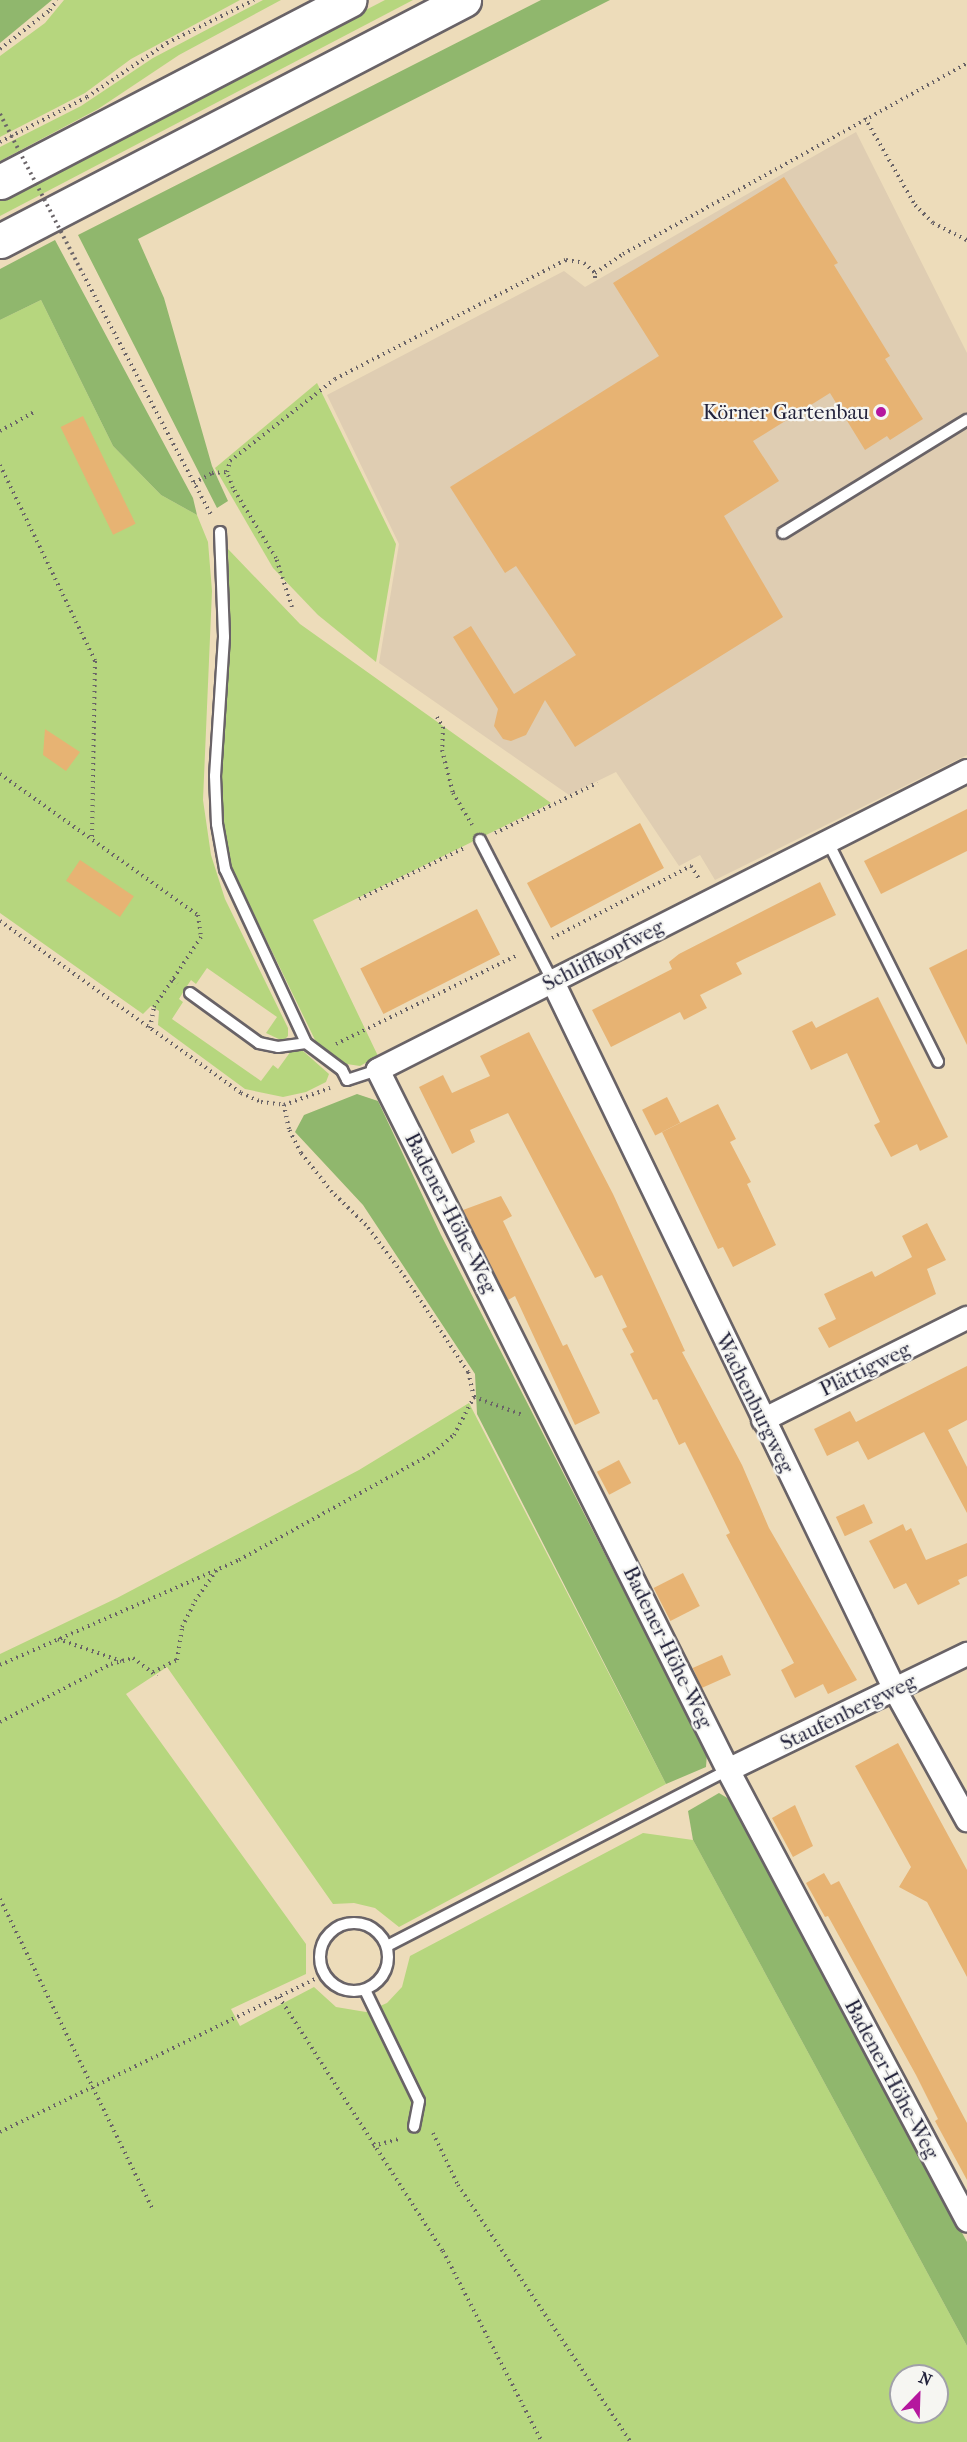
<!DOCTYPE html>
<html>
<head>
<meta charset="utf-8">
<style>
  body { margin:0 }
  #map { position:relative; width:967px; height:2442px; overflow:hidden; background:#eddcba; font-family:"IM FELL French Canon",serif }
  div>[style] { position:absolute }
  [style*='--x'] { left:calc(var(--x)*1px); top:calc(var(--y)*1px); width:calc(var(--w)*1px); rotate:calc(var(--a)*1deg) }
  .built>* { inset:0; background:#dfcdb2 }
  .green>* { inset:0; background:#b6d67e }
  .forest>* { inset:0; background:#90b76d }
  .building>* { inset:0; background:#e7b373; transform-origin:0 0 }
  .path>* { height:4px; margin-top:-2px; transform-origin:0; background:repeating-linear-gradient(90deg,#696367 0 1.5px,transparent 0 6px) }
  .roads { filter:drop-shadow(2px 0 #696367) drop-shadow(-2px 0 #696367) drop-shadow(0 2px #696367) drop-shadow(0 -2px #696367) }
  .service>* { height:10px; margin:-5px; padding:0 5px; transform-origin:5px; border-radius:5px; background:#fff }
  .service>.ring { margin:-5px; padding:0; box-sizing:content-box; background:none; border:10px solid #fff; border-radius:50% }
  .minor>* { height:22px; margin:-11px; padding:0 11px; transform-origin:11px; border-radius:11px; background:#fff }
  .trunk>* { height:33px; margin:-16.5px; padding:0 16.5px; transform-origin:16.5px; border-radius:16.5px; background:#fff }
  .path-bridge>* { height:4px; margin-top:-2px; transform-origin:0; background:repeating-linear-gradient(90deg,#696367 0 1.5px,transparent 0 6px) }
  .dots>* { width:16px; height:16px; translate:-50% -50%; box-sizing:border-box; border:3px solid #f6f6f2; border-radius:50% }
  span { translate:-50% -50%; white-space:nowrap; text-align:center; line-height:1.15; -webkit-text-stroke:4.5px #f6f6f2; paint-order:stroke }
  .poi-label { font-size:21px; color:#22223b }
  .right { translate:-100% -50%; text-align:right }
  .street-label { font-size:21px; color:#22223b }
  .north { position:absolute; left:889px; top:2364px; width:60px; height:60px; box-sizing:border-box; background:#f6f6f2; border:2px solid #a1a1a9; border-radius:50%; rotate:23deg; font-size:16px; font-weight:700; line-height:24px; text-align:center; color:#22223b }
  .north::after { content:''; display:block; margin:auto; width:21px; height:27px; background:#b5179e; clip-path:polygon(50% 0,100% 100%,50% 72%,0 100%) }
</style>
</head>
<body>
<div id="map">
  <div class="built">
    <i style="clip-path:polygon(856px 132px,967px 353px,967px 755px,715px 880px,700px 855px,679px 866px,616px 772px,569px 795px,379px 663px,399px 544px,327px 395px,564px 271px,585px 287px)"></i>
  </div>
  <div class="green">
    <i style="clip-path:polygon(64px 0,240px 0,131px 59px,85px 93px,0 137px,0 56px,45px 23px)"></i>
    <i style="clip-path:polygon(263px 0,281px 0,179px 55px,98px 109px,0 161px,0 147px,81px 106px,153px 58px)"></i>
    <i style="clip-path:polygon(385px 0,413px 0,0 216px,0 200px)"></i>
    <i style="clip-path:polygon(41px 300px,113px 446px,161px 495px,197px 515px,208px 542px,212px 591px,203px 800px,211px 855px,225px 899px,288px 1028px,288px 1036px,283px 1041px,266px 1033px,277px 1017px,207px 968px,196px 984px,191px 980px,185px 989px,179px 999px,183px 1002px,172px 1019px,261px 1081px,273px 1065px,278px 1069px,291px 1051px,303px 1051px,329px 1074px,326px 1082px,306px 1092px,283px 1097px,245px 1089px,158px 1025px,159px 1011px,151px 1006px,143px 1014px,0 913px,0 320px)"></i>
    <i style="clip-path:polygon(317px 383px,396px 544px,376px 662px,318px 615px,273px 568px,215px 468px)"></i>
    <i style="clip-path:polygon(228px 549px,300px 624px,551px 803px,313px 920px,378px 1056px,360px 1066px,340px 1063px,316px 1042px,232px 869px,224px 825px,221px 771px,230px 640px)"></i>
    <i style="clip-path:polygon(evenodd,469px 1403px,666px 1784px,399px 1927px,375px 1908px,354px 1903px,333px 1904px,167px 1667px,126px 1694px,306px 1944px,306px 1974px,231px 2009px,240px 2026px,314px 1987px,336px 2007px,366px 2012px,387px 2003px,402px 1987px,410px 1956px,643px 1833px,693px 1840px,967px 2346px,967px 2442px,0 2442px,0 1654px,117px 1598px,359px 1470px,469px 1403px,901px 2376px,937px 2376px,937px 2412px,901px 2412px,901px 2376px)"></i>
  </div>
  <div class="forest">
    <i style="clip-path:polygon(0 0,52px 0,0 43px)"></i>
    <i style="clip-path:polygon(541px 0,610px 0,138px 239px,164px 298px,212px 466px,228px 501px,217px 508px,78px 235px)"></i>
    <i style="clip-path:polygon(55px 240px,193px 498px,197px 515px,161px 495px,113px 446px,41px 300px,0 320px,0 269px)"></i>
    <i style="clip-path:polygon(357px 1094px,378px 1101px,441px 1235px,707px 1753px,706px 1767px,666px 1784px,477px 1414px,475px 1374px,363px 1205px,295px 1132px,304px 1115px)"></i>
    <i style="clip-path:polygon(719px 1793px,729px 1799px,967px 2242px,967px 2346px,693px 1840px,688px 1811px)"></i>
  </div>
  <div class="building">
    <i style="clip-path:polygon(784px 177px,838px 263px,834px 265px,890px 356px,885px 359px,923px 419px,890px 440px,887px 436px,865px 450px,830px 393px,753px 441px,779px 481px,724px 516px,783px 617px,575px 747px,545px 700px,526px 735px,511px 741px,503px 739px,494px 726px,498px 709px,453px 637px,471px 626px,514px 694px,576px 655px,516px 566px,505px 573px,450px 487px,659px 356px,613px 283px)"></i>
    <i style="left:83px;top:416px;width:120px;height:25px;rotate:64deg"></i>
    <i style="clip-path:polygon(45px 729px,80px 752px,66px 771px,43px 755px)"></i>
    <i style="clip-path:polygon(967px 809px,967px 851px,881px 894px,864px 861px)"></i>
    <i style="left:640px;top:823px;width:51px;height:128px;rotate:62deg"></i>
    <i style="left:80px;top:860px;width:65px;height:25px;rotate:34deg"></i>
    <i style="clip-path:polygon(820px 882px,836px 915px,736px 963px,742px 974px,700px 995px,707px 1008px,684px 1020px,680px 1012px,611px 1047px,592px 1010px,672px 969px,669px 962px,679px 954px)"></i>
    <i style="left:477px;top:909px;width:51px;height:131px;rotate:63deg"></i>
    <i style="clip-path:polygon(967px 949px,967px 1045px,929px 968px)"></i>
    <i style="clip-path:polygon(878px 997px,948px 1137px,920px 1151px,917px 1144px,891px 1157px,874px 1125px,880px 1122px,847px 1053px,811px 1070px,792px 1031px,812px 1021px,816px 1028px)"></i>
    <i style="clip-path:polygon(529px 1032px,613px 1194px,685px 1351px,682px 1352px,742px 1465px,769px 1528px,857px 1680px,828px 1694px,823px 1684px,795px 1698px,781px 1670px,794px 1663px,726px 1535px,730px 1533px,707px 1486px,685px 1442px,679px 1445px,657px 1399px,653px 1400px,630px 1354px,634px 1352px,622px 1329px,627px 1327px,602px 1275px,595px 1278px,508px 1113px,470px 1130px,475px 1142px,452px 1154px,419px 1087px,443px 1075px,452px 1093px,490px 1076px,480px 1056px)"></i>
    <i style="left:667px;top:1097px;width:29px;height:28px;rotate:63deg"></i>
    <i style="clip-path:polygon(718px 1104px,736px 1139px,730px 1142px,751px 1182px,747px 1184px,776px 1245px,733px 1267px,723px 1247px,718px 1249px,662px 1132px)"></i>
    <i style="clip-path:polygon(501px 1196px,512px 1216px,503px 1221px,563px 1346px,567px 1344px,600px 1413px,575px 1425px,515px 1296px,508px 1300px,463px 1210px)"></i>
    <i style="clip-path:polygon(927px 1223px,946px 1260px,927px 1269px,936px 1294px,829px 1348px,818px 1328px,836px 1319px,824px 1294px,872px 1271px,875px 1277px,912px 1257px,902px 1236px)"></i>
    <i style="clip-path:polygon(967px 1366px,967px 1420px,948px 1430px,967px 1467px,967px 1513px,924px 1432px,868px 1460px,858px 1441px,827px 1456px,814px 1429px,850px 1411px,856px 1422px)"></i>
    <i style="left:619px;top:1460px;width:26px;height:25px;rotate:62deg"></i>
    <i style="left:864px;top:1504px;width:21px;height:31px;rotate:65deg"></i>
    <i style="clip-path:polygon(903px 1524px,906px 1531px,911px 1528px,926px 1560px,967px 1543px,967px 1576px,958px 1580px,960px 1584px,918px 1605px,906px 1583px,894px 1589px,869px 1541px)"></i>
    <i style="left:683px;top:1573px;width:37px;height:33px;rotate:63deg"></i>
    <i style="left:722px;top:1655px;width:22px;height:32px;rotate:66deg"></i>
    <i style="clip-path:polygon(898px 1743px,967px 1870px,967px 1977px,927px 1902px,899px 1887px,911px 1867px,855px 1766px)"></i>
    <i style="clip-path:polygon(795px 1805px,813px 1846px,793px 1857px,772px 1818px)"></i>
    <i style="clip-path:polygon(824px 1873px,831px 1885px,839px 1881px,967px 2123px,967px 2180px,935px 2121px,938px 2119px,916px 2075px,828px 1916px,825px 1917px,806px 1883px)"></i>
  </div>
  <div class="path">
    <i style="--x:0;--y:49;--w:63;--a:-38"></i>
    <i style="--x:50;--y:10;--w:12;--a:-55"></i>
    <i style="--x:865;--y:118;--w:100;--a:60.1"></i>
    <i style="--x:915;--y:205;--w:25;--a:45"></i>
    <i style="--x:933;--y:223;--w:38;--a:27"></i>
    <i style="--x:0;--y:142;--w:98;--a:-27.3"></i>
    <i style="--x:87;--y:97;--w:97;--a:-34"></i>
    <i style="--x:167;--y:43;--w:97;--a:-26.3"></i>
    <i style="--x:83;--y:274;--w:275;--a:62"></i>
    <i style="--x:595;--y:278;--w:5;--a:-90"></i>
    <i style="--x:595;--y:273;--w:34;--a:-34"></i>
    <i style="--x:623;--y:254;--w:393;--a:-29"></i>
    <i style="--x:0;--y:431;--w:39;--a:-29"></i>
    <i style="--x:0;--y:465;--w:218;--a:64.1"></i>
    <i style="--x:95;--y:661;--w:178;--a:91"></i>
    <i style="--x:194;--y:483;--w:21;--a:-29"></i>
    <i style="--x:212;--y:473;--w:15;--a:-4"></i>
    <i style="--x:292;--y:607;--w:52;--a:-108.1"></i>
    <i style="--x:276;--y:558;--w:82;--a:-121.6"></i>
    <i style="--x:233;--y:488;--w:17;--a:-111"></i>
    <i style="--x:227;--y:472;--w:11;--a:-75"></i>
    <i style="--x:230;--y:461;--w:133;--a:-38"></i>
    <i style="--x:335;--y:379;--w:260;--a:-27.3"></i>
    <i style="--x:566;--y:260;--w:18;--a:9"></i>
    <i style="--x:584;--y:263;--w:15;--a:42"></i>
    <i style="--x:437;--y:717;--w:12;--a:59"></i>
    <i style="--x:443;--y:727;--w:23;--a:92"></i>
    <i style="--x:442;--y:750;--w:44;--a:75.7"></i>
    <i style="--x:453;--y:793;--w:37;--a:59"></i>
    <i style="--x:0;--y:774;--w:243;--a:35.5"></i>
    <i style="--x:198;--y:915;--w:22;--a:82"></i>
    <i style="--x:201;--y:937;--w:50;--a:123.7"></i>
    <i style="--x:173;--y:979;--w:6;--a:39"></i>
    <i style="--x:495;--y:833;--w:114;--a:-26.1"></i>
    <i style="--x:359;--y:899;--w:117;--a:-25.9"></i>
    <i style="--x:0;--y:921;--w:296;--a:35.5"></i>
    <i style="--x:241;--y:1093;--w:22;--a:24"></i>
    <i style="--x:261;--y:1102;--w:23;--a:7"></i>
    <i style="--x:284;--y:1105;--w:49;--a:-20.3"></i>
    <i style="--x:552;--y:938;--w:157;--a:-27.4"></i>
    <i style="--x:691;--y:866;--w:15;--a:58"></i>
    <i style="--x:150;--y:1028;--w:21;--a:-79"></i>
    <i style="--x:154;--y:1007;--w:34;--a:-56"></i>
    <i style="--x:336;--y:1044;--w:203;--a:-26.1"></i>
    <i style="--x:474;--y:1397;--w:52;--a:20.2"></i>
    <i style="--x:58;--y:1639;--w:67;--a:19.2"></i>
    <i style="--x:0;--y:1665;--w:261;--a:-23.7"></i>
    <i style="--x:239;--y:1560;--w:222;--a:-28.9"></i>
    <i style="--x:433;--y:1453;--w:28;--a:-41"></i>
    <i style="--x:454;--y:1435;--w:43;--a:-62.2"></i>
    <i style="--x:474;--y:1397;--w:26;--a:-103"></i>
    <i style="--x:468;--y:1372;--w:114;--a:-123.6"></i>
    <i style="--x:405;--y:1277;--w:65;--a:-126.9"></i>
    <i style="--x:366;--y:1225;--w:47;--a:-135.9"></i>
    <i style="--x:332;--y:1192;--w:50;--a:-128.5"></i>
    <i style="--x:301;--y:1153;--w:27;--a:-117"></i>
    <i style="--x:289;--y:1129;--w:25;--a:-102"></i>
    <i style="--x:153;--y:1672;--w:27;--a:-27"></i>
    <i style="--x:177;--y:1660;--w:33;--a:-81"></i>
    <i style="--x:182;--y:1627;--w:29;--a:-63"></i>
    <i style="--x:195;--y:1601;--w:38;--a:-55"></i>
    <i style="--x:0;--y:1722;--w:125;--a:-27.6"></i>
    <i style="--x:111;--y:1664;--w:23;--a:-15"></i>
    <i style="--x:133;--y:1658;--w:30;--a:37"></i>
    <i style="--x:0;--y:1899;--w:344;--a:63.8"></i>
    <i style="--x:279;--y:1997;--w:302;--a:57.2"></i>
    <i style="--x:443;--y:2251;--w:215;--a:62.6"></i>
    <i style="--x:0;--y:2132;--w:360;--a:-25.9"></i>
    <i style="--x:433;--y:2133;--w:58;--a:64.3"></i>
    <i style="--x:458;--y:2185;--w:310;--a:56.1"></i>
    <i style="--x:373;--y:2146;--w:27;--a:-15"></i>
  </div>
  <div class="roads">
    <div class="service">
      <i style="--x:220;--y:532;--w:105;--a:87.8"></i>
      <i style="--x:224;--y:637;--w:139;--a:93.7"></i>
      <i style="--x:215;--y:776;--w:48;--a:87.6"></i>
      <i style="--x:217;--y:824;--w:46;--a:79.9"></i>
      <i style="--x:225;--y:869;--w:192;--a:65"></i>
      <i style="--x:306;--y:1043;--w:45;--a:36.9"></i>
      <i style="--x:342;--y:1070;--w:11;--a:63"></i>
      <i style="--x:347;--y:1080;--w:33;--a:-18"></i>
      <i style="--x:783;--y:533;--w:216;--a:-31.6"></i>
      <i style="--x:480;--y:840;--w:157;--a:62.8"></i>
      <i style="--x:827;--y:840;--w:248;--a:63.4"></i>
      <i style="--x:190;--y:993;--w:85;--a:35.9"></i>
      <i style="--x:259;--y:1043;--w:19;--a:12"></i>
      <i style="--x:278;--y:1047;--w:28;--a:-8"></i>
      <i class="ring" style="left:320px;top:1923px;width:58px;height:58px"></i>
      <i style="--x:387;--y:1946;--w:384;--a:-27.3"></i>
      <i style="--x:365;--y:1990;--w:123;--a:64.1"></i>
      <i style="--x:419;--y:2101;--w:26;--a:101"></i>
    </div>
    <div class="minor">
      <i style="--x:967;--y:771;--w:661;--a:153.09"></i>
      <i style="--x:378;--y:1070;--w:783;--a:63.43"></i>
      <i style="--x:728;--y:1770;--w:510;--a:62.03"></i>
      <i style="--x:552;--y:980;--w:789;--a:64.21"></i>
      <i style="--x:895;--y:1690;--w:149;--a:61"></i>
      <i style="--x:763;--y:1420;--w:228;--a:-26.6"></i>
      <i style="--x:728;--y:1770;--w:266;--a:-25.9"></i>
    </div>
    <div class="trunk">
      <i style="--x:0;--y:182;--w:394;--a:-27.5"></i>
      <i style="--x:0;--y:241;--w:523;--a:-27.45"></i>
    </div>
  </div>
  <div class="path-bridge">
    <i style="--x:0;--y:114;--w:180;--a:62.6"></i>
  </div>
  <div class="dots">
    <i style="left:881px;top:412px;background:#b5179e"></i>
  </div>
  <div class="poi-label">
    <span class="right" style="left:869px;top:412px">Körner Gartenbau</span>
  </div>
  <div class="street-label">
    <span style="left:603px;top:955px;rotate:-27deg">Schliffkopfweg</span>
    <span style="left:451px;top:1213px;rotate:63deg">Badener-Höhe-Weg</span>
    <span style="left:865px;top:1369px;rotate:-26deg">Plättigweg</span>
    <span style="left:755px;top:1403px;rotate:64deg">Wachenburgweg</span>
    <span style="left:668px;top:1647px;rotate:64deg">Badener-Höhe-Weg</span>
    <span style="left:848px;top:1712px;rotate:-26deg">Staufenbergweg</span>
    <span style="left:892px;top:2079px;rotate:62deg">Badener-Höhe-Weg</span>
  </div>
  <div class="north">N</div>
</div>
</body>
</html>
